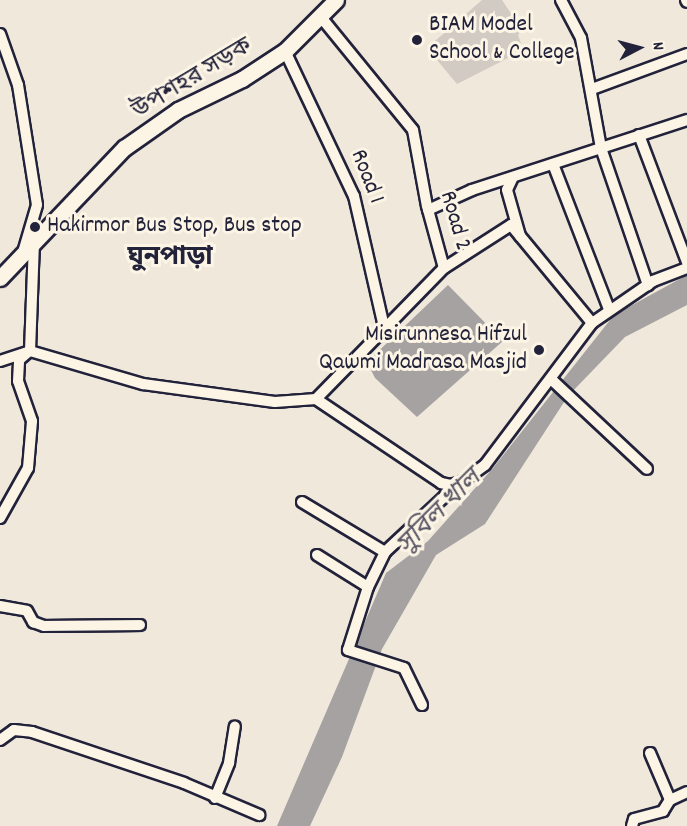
<!DOCTYPE html>
<html>
<head>
<meta charset="utf-8">
<style>
  body { margin:0 }
  #map { position:relative; width:687px; height:826px; overflow:hidden; background:#efe8db; font-family:Dekko,"Noto Sans Bengali",sans-serif }
  div>[style] { position:absolute }
  [style*='--x'] { left:calc(var(--x)*1px); top:calc(var(--y)*1px); width:calc(var(--w)*1px); rotate:calc(var(--a)*1deg) }
  .green>* { inset:0; background:#d1cbc3 }
  .water>* { inset:0; background:#a6a2a2 }
  .roads { filter:drop-shadow(2px 0 #22223b) drop-shadow(-2px 0 #22223b) drop-shadow(0 2px #22223b) drop-shadow(0 -2px #22223b) }
  .minor>* { height:10px; margin:-5px; padding:0 5px; transform-origin:5px; border-radius:5px; background:#fcf5e5 }
  .secondary>* { height:15px; margin:-7.5px; padding:0 7.5px; transform-origin:7.5px; border-radius:7.5px; background:#fcf5e5 }
  .dots>* { width:16px; height:16px; translate:-50% -50%; box-sizing:border-box; border:3px solid #fcf5e5; border-radius:50% }
  span { translate:-50% -50%; white-space:nowrap; text-align:center; line-height:1.15; -webkit-text-stroke:6px #fcf5e5; paint-order:stroke }
  .poi-label { font-size:24px; color:#22223b }
  .left { translate:0 -50%; text-align:left }
  .right { translate:-100% -50%; text-align:right }
  .street-label { font-size:24px; color:#22223b }
  .neighbourhood-label { font-size:26px; color:#22223b; font-weight:700 }
  .water-label { font-size:26px; color:#575564; font-style:italic }
  .north { position:absolute; left:609px; top:18px; width:60px; height:60px; -webkit-text-stroke:4px #fcf5e5; paint-order:stroke; rotate:84deg; font-size:16px; font-weight:700; line-height:24px; text-align:center; color:#22223b }
  .north::after { content:''; display:block; margin:auto; width:21px; height:27px; background:#22223b; clip-path:polygon(50% 0,100% 100%,50% 72%,0 100%) }
</style>
</head>
<body>
<div id="map">
  <div class="green">
    <i style="clip-path:polygon(482px 0,502px 0,522px 30px,518px 35px,522px 46px,507px 51px,508px 58px,457px 84px,427px 48px)"></i>
  </div>
  <div class="water">
    <i style="clip-path:polygon(687px 275px,687px 305px,625px 337px,568px 396px,485px 524px,436px 555px,382px 649px,342px 757px,310px 826px,277px 826px,386px 573px,428px 541px,493px 468px,614px 315px)"></i>
    <i style="clip-path:polygon(448px 285px,503px 341px,417px 417px,375px 378px,367px 362px)"></i>
  </div>
  <div class="roads">
    <div class="minor">
      <i style="--x:561;--y:0;--w:43;--a:62.2"></i>
      <i style="--x:581;--y:38;--w:112;--a:79.7"></i>
      <i style="--x:601;--y:148;--w:145;--a:71.1"></i>
      <i style="--x:686;--y:0;--w:2;--a:63"></i>
      <i style="--x:320;--y:16;--w:147;--a:50.8"></i>
      <i style="--x:413;--y:130;--w:77;--a:79.6"></i>
      <i style="--x:427;--y:206;--w:64;--a:74.7"></i>
      <i style="--x:0;--y:34;--w:54;--a:70.6"></i>
      <i style="--x:18;--y:85;--w:121;--a:81"></i>
      <i style="--x:37;--y:205;--w:46;--a:106.5"></i>
      <i style="--x:285;--y:51;--w:161;--a:64.6"></i>
      <i style="--x:354;--y:196;--w:134;--a:77.1"></i>
      <i style="--x:592;--y:89;--w:101;--a:-20.2"></i>
      <i style="--x:639;--y:135;--w:136;--a:69.3"></i>
      <i style="--x:553;--y:164;--w:155;--a:68.9"></i>
      <i style="--x:513;--y:177;--w:14;--a:115"></i>
      <i style="--x:507;--y:190;--w:48;--a:74.2"></i>
      <i style="--x:428;--y:210;--w:48;--a:-24.4"></i>
      <i style="--x:472;--y:190;--w:226;--a:-18"></i>
      <i style="--x:30;--y:351;--w:107;--a:-87.9"></i>
      <i style="--x:0;--y:361;--w:32;--a:-18"></i>
      <i style="--x:30;--y:351;--w:118;--a:16.3"></i>
      <i style="--x:143;--y:384;--w:133;--a:7.8"></i>
      <i style="--x:275;--y:402;--w:41;--a:-4.2"></i>
      <i style="--x:316;--y:399;--w:183;--a:-45.7"></i>
      <i style="--x:444;--y:268;--w:80;--a:-32.7"></i>
      <i style="--x:511;--y:225;--w:127;--a:50.4"></i>
      <i style="--x:552;--y:380;--w:130;--a:43.1"></i>
      <i style="--x:316;--y:399;--w:151;--a:33.9"></i>
      <i style="--x:441;--y:483;--w:10;--a:11"></i>
      <i style="--x:451;--y:485;--w:13;--a:-18"></i>
      <i style="--x:463;--y:481;--w:27;--a:-36"></i>
      <i style="--x:485;--y:465;--w:178;--a:-53"></i>
      <i style="--x:592;--y:323;--w:74;--a:-34.5"></i>
      <i style="--x:653;--y:281;--w:36;--a:-21"></i>
      <i style="--x:302;--y:502;--w:97;--a:31.1"></i>
      <i style="--x:0;--y:518;--w:57;--a:-60.8"></i>
      <i style="--x:28;--y:468;--w:47;--a:-85.1"></i>
      <i style="--x:32;--y:421;--w:42;--a:-109.3"></i>
      <i style="--x:18;--y:381;--w:21;--a:-87"></i>
      <i style="--x:19;--y:360;--w:11;--a:-41"></i>
      <i style="--x:317;--y:555;--w:60;--a:32.1"></i>
      <i style="--x:0;--y:606;--w:27;--a:10"></i>
      <i style="--x:27;--y:611;--w:13;--a:61"></i>
      <i style="--x:33;--y:622;--w:12;--a:20"></i>
      <i style="--x:44;--y:626;--w:96;--a:-0.6"></i>
      <i style="--x:422;--y:705;--w:41;--a:-115.9"></i>
      <i style="--x:404;--y:668;--w:59;--a:-162.2"></i>
      <i style="--x:348;--y:650;--w:66;--a:-72.4"></i>
      <i style="--x:368;--y:587;--w:39;--a:-64"></i>
      <i style="--x:385;--y:552;--w:81;--a:-43"></i>
      <i style="--x:444;--y:497;--w:14;--a:-60"></i>
      <i style="--x:0;--y:740;--w:17;--a:-36"></i>
      <i style="--x:14;--y:730;--w:18;--a:6"></i>
      <i style="--x:32;--y:732;--w:160;--a:18.5"></i>
      <i style="--x:184;--y:783;--w:82;--a:23.1"></i>
      <i style="--x:650;--y:753;--w:51;--a:66.9"></i>
      <i style="--x:215;--y:798;--w:38;--a:-68"></i>
      <i style="--x:229;--y:763;--w:37;--a:-81"></i>
      <i style="--x:632;--y:826;--w:7;--a:-74"></i>
      <i style="--x:634;--y:819;--w:30;--a:-15"></i>
      <i style="--x:663;--y:811;--w:13;--a:-58"></i>
      <i style="--x:670;--y:800;--w:19;--a:-25"></i>
    </div>
    <div class="secondary">
      <i style="--x:0;--y:278;--w:180;--a:-46.4"></i>
      <i style="--x:124;--y:148;--w:66;--a:-35.1"></i>
      <i style="--x:178;--y:110;--w:71;--a:-25.8"></i>
      <i style="--x:242;--y:79;--w:51;--a:-33.1"></i>
      <i style="--x:285;--y:51;--w:72;--a:-45"></i>
    </div>
  </div>
  <div class="dots">
    <i style="left:417px;top:40px;background:#22223b"></i>
    <i style="left:35px;top:227px;background:#22223b"></i>
    <i style="left:539px;top:350px;background:#22223b"></i>
  </div>
  <div class="poi-label">
    <span class="left" style="left:429px;top:40px">BIAM Model<br>School &amp; College</span>
    <span class="left" style="left:47px;top:227px">Hakirmor Bus Stop, Bus stop</span>
    <span class="right" style="left:527px;top:350px">Misirunnesa Hifzul<br>Qawmi Madrasa Masjid</span>
  </div>
  <div class="street-label">
    <span style="left:193px;top:80px;rotate:-31deg">উপশহর সড়ক</span>
    <span style="left:366px;top:177px;rotate:69deg">Road 1</span>
    <span style="left:454px;top:221px;rotate:74deg">Road 2</span>
  </div>
  <div class="neighbourhood-label">
    <span style="left:170px;top:259px">ঘুনপাড়া</span>
  </div>
  <div class="water-label">
    <span style="left:440px;top:513px;rotate:-45deg">সুবিল খাল</span>
  </div>
  <div class="north">N</div>
</div>
</body>
</html>
